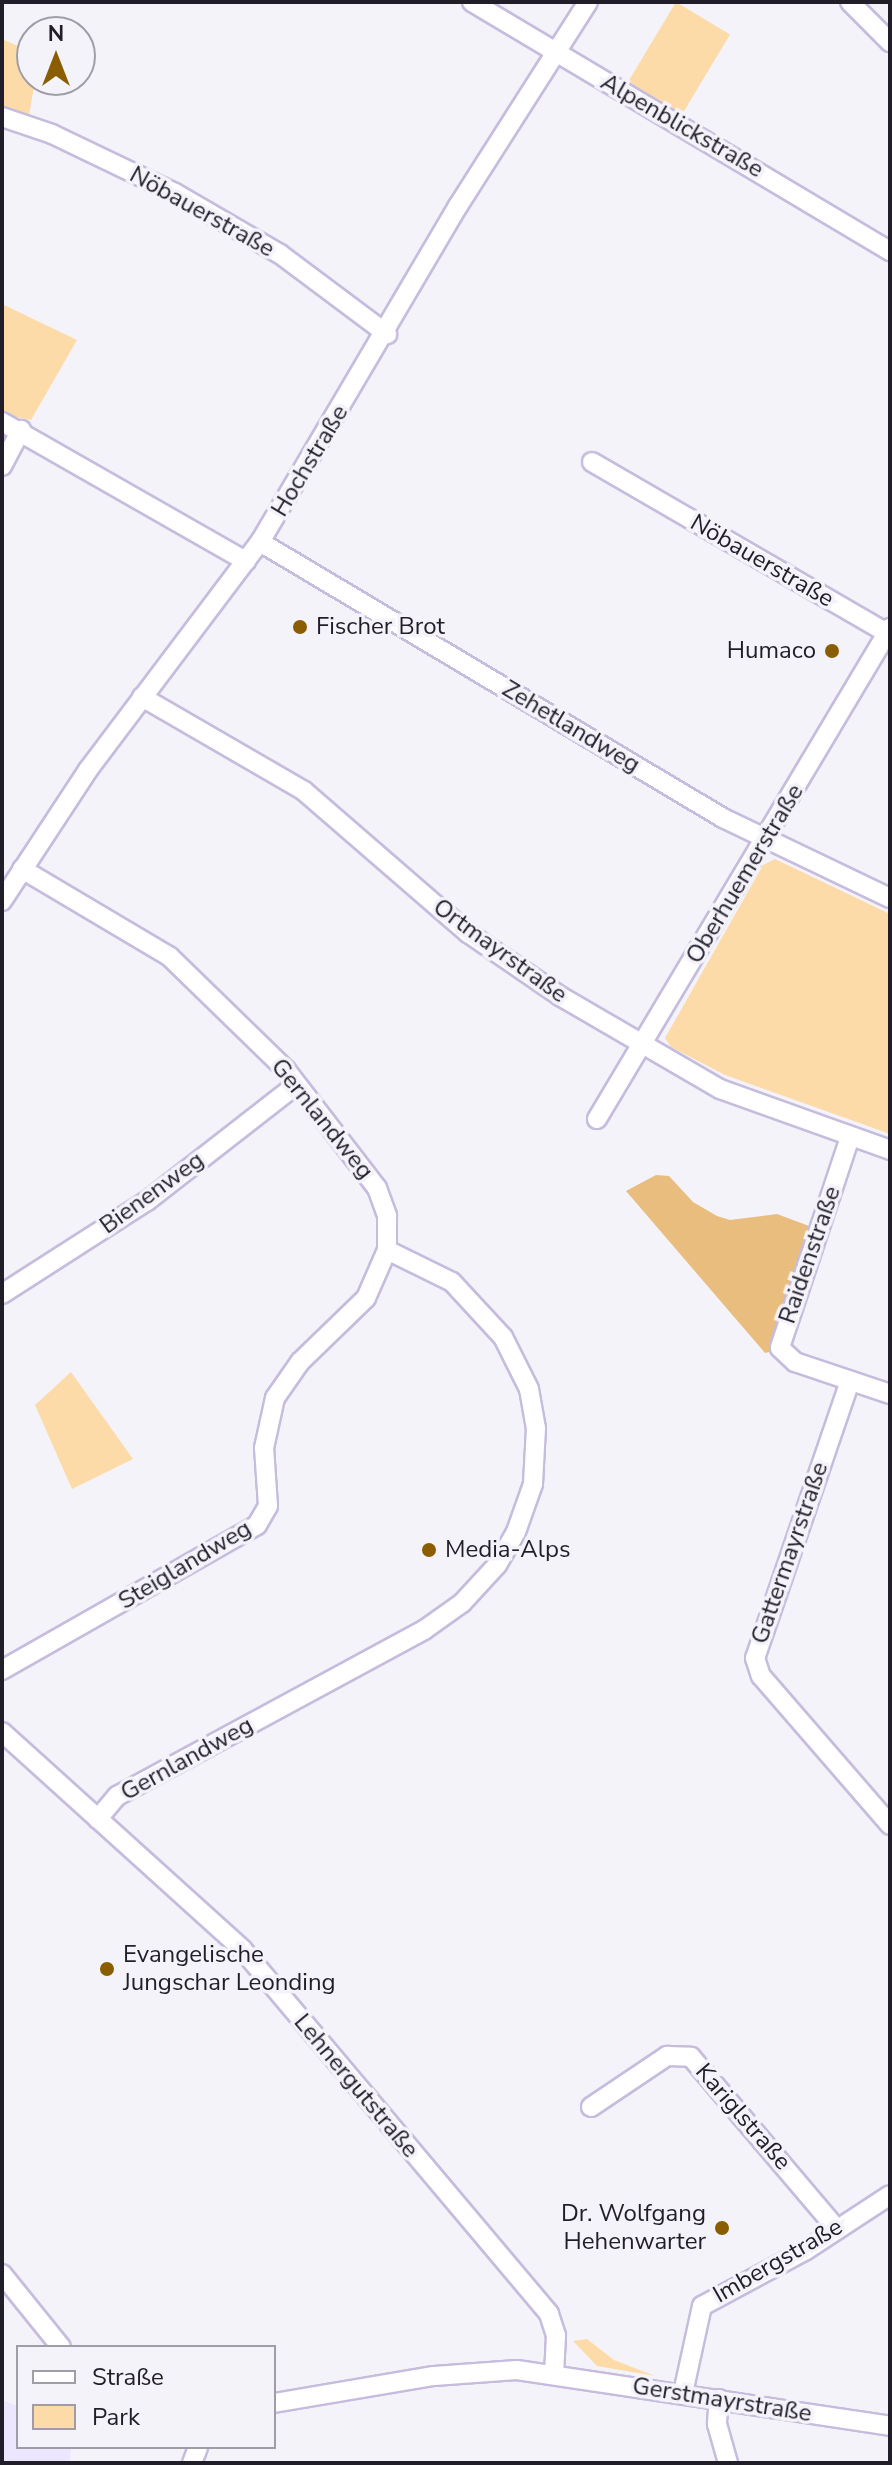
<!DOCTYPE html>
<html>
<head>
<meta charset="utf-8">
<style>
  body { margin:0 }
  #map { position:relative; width:892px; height:2465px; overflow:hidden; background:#f5f3fa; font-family:"Nunito Sans",sans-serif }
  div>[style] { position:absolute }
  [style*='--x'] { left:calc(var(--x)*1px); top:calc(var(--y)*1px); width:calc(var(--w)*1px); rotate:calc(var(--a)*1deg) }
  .built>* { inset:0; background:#ede6ff }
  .green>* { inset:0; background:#fddba9; transform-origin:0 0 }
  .forest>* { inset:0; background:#e8bd7d }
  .roads { filter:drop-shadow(2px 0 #c6bcdd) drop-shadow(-2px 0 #c6bcdd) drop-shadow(0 2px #c6bcdd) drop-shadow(0 -2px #c6bcdd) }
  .street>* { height:18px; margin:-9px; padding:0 9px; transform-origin:9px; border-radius:9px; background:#fff }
  .dots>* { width:22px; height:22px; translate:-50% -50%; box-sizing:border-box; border:4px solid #f5f3fa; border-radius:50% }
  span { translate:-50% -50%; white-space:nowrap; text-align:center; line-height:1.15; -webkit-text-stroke:7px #f5f3fa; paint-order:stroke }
  .street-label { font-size:24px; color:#211d29 }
  .poi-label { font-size:24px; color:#211d29 }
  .left { translate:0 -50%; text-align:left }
  .right { translate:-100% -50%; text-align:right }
  .frame { position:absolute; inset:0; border:4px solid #211d29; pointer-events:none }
  .legend { position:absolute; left:16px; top:2345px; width:260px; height:104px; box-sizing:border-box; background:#f5f3fa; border:2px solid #a09da6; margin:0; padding:10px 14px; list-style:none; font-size:24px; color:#211d29 }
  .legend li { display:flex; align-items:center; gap:16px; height:40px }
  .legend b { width:40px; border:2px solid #a09da6 }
  .north { position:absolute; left:16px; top:16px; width:80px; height:80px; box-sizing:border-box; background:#f5f3fa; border:2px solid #a09da6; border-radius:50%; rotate:0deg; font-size:22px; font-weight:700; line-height:32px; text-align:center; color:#211d29 }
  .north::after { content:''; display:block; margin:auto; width:28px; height:36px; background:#8a5e00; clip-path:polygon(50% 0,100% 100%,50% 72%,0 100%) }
</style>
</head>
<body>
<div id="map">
  <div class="built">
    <i style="clip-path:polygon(2px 2400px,18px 2406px,18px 2447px,71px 2447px,70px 2463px,2px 2463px)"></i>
  </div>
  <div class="green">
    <i style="left:676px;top:2px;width:63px;height:100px;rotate:31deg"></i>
    <i style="clip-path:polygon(2px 39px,32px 52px,35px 80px,29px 116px,2px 106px)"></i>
    <i style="clip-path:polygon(2px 304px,77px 340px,31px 420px,2px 414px)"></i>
    <i style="clip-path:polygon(775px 859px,890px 914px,890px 1134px,725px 1075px,671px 1047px,665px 1038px,763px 865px)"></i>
    <i style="clip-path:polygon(71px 1372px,133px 1459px,72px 1489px,35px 1405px)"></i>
    <i style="clip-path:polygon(587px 2339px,614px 2360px,655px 2376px,597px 2366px,573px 2341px)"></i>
  </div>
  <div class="forest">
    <i style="clip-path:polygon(656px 1175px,669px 1176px,693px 1202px,717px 1216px,730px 1220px,777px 1214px,809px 1226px,769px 1352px,765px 1353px,626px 1191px)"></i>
  </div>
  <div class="roads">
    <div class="street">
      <i style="--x:472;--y:2;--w:487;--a:30.8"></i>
      <i style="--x:850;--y:2;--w:57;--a:45"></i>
      <i style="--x:2;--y:117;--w:53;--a:18.8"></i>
      <i style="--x:52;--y:134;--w:136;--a:25.6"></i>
      <i style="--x:175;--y:193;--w:121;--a:30.2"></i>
      <i style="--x:280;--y:254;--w:134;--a:36.8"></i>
      <i style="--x:2;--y:422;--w:281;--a:29.7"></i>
      <i style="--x:592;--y:462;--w:345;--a:30.1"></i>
      <i style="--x:2;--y:466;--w:41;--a:-62.2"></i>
      <i style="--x:260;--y:542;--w:539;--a:30.8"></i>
      <i style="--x:723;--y:818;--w:185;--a:25.6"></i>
      <i style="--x:142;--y:697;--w:187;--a:30.1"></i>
      <i style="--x:304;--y:791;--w:217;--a:40.9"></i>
      <i style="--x:468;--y:933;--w:112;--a:34.4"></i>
      <i style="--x:560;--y:996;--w:185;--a:30.2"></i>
      <i style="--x:720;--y:1089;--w:181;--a:19.7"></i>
      <i style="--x:22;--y:869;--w:172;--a:30.7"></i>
      <i style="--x:170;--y:957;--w:162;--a:44.2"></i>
      <i style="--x:286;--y:1070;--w:149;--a:52.4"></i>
      <i style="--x:377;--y:1188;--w:30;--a:70"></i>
      <i style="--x:387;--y:1216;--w:34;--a:90"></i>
      <i style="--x:387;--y:1250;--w:72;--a:26.2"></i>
      <i style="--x:452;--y:1282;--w:75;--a:47.2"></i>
      <i style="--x:503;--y:1337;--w:58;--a:63.4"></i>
      <i style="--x:529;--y:1389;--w:40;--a:80"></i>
      <i style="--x:536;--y:1428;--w:56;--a:93.1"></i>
      <i style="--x:533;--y:1484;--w:51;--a:109.5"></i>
      <i style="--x:516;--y:1532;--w:38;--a:120"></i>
      <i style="--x:497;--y:1565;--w:52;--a:132.6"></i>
      <i style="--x:462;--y:1603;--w:47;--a:144.6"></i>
      <i style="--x:424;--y:1630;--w:349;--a:151.6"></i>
      <i style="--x:117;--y:1796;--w:30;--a:130"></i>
      <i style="--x:2;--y:901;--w:157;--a:-56.7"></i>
      <i style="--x:88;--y:770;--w:286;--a:-53"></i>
      <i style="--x:260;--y:542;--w:390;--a:-59.5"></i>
      <i style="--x:458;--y:206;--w:242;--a:-57.5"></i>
      <i style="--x:597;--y:1119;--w:572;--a:-59.17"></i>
      <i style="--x:850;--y:1137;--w:222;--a:108.4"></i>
      <i style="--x:780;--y:1348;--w:21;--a:43"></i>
      <i style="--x:795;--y:1362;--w:100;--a:18.6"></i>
      <i style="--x:2;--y:1294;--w:172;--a:-32.7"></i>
      <i style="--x:147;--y:1201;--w:189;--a:-37.9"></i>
      <i style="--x:850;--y:1381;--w:293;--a:108.9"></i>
      <i style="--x:755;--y:1658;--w:19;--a:72"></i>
      <i style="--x:761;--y:1676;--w:197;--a:49.1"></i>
      <i style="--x:2;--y:1670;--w:293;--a:-29.6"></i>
      <i style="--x:257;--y:1525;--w:22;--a:-60"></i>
      <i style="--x:268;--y:1506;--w:58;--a:-93.9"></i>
      <i style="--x:264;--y:1448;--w:51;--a:-77.6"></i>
      <i style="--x:275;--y:1398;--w:44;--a:-55.2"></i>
      <i style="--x:300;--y:1362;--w:92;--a:-44.1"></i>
      <i style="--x:366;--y:1298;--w:52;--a:-66.4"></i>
      <i style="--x:2;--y:1732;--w:324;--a:42.1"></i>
      <i style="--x:242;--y:1949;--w:477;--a:49.9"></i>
      <i style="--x:549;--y:2314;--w:23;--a:72"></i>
      <i style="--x:556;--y:2336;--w:37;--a:93"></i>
      <i style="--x:591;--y:2107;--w:92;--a:-33.9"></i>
      <i style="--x:667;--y:2056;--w:24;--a:2"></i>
      <i style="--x:691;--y:2057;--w:226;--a:49.7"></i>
      <i style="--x:2;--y:2274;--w:94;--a:51.1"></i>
      <i style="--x:683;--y:2393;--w:89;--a:-77.7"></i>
      <i style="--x:702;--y:2306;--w:118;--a:-28.3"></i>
      <i style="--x:806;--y:2250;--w:100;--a:-33.2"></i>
      <i style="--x:719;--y:2399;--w:25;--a:95"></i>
      <i style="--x:717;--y:2424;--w:41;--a:74.2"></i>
      <i style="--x:274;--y:2403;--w:162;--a:-9.6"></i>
      <i style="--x:434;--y:2376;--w:83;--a:-4.1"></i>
      <i style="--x:517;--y:2370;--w:377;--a:8.5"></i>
      <i style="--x:192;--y:2463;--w:17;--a:-69"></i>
    </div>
  </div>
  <div class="dots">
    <i style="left:300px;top:627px;background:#8a5e00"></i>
    <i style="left:832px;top:651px;background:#8a5e00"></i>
    <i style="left:429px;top:1550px;background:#8a5e00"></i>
    <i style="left:107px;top:1969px;background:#8a5e00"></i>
    <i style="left:722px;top:2228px;background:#8a5e00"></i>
  </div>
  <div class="street-label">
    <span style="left:682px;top:126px;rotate:30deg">Alpenblickstraße</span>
    <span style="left:202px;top:212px;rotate:29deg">Nöbauerstraße</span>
    <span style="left:310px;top:461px;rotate:-59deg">Hochstraße</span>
    <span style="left:762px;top:561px;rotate:30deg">Nöbauerstraße</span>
    <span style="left:571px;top:727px;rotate:31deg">Zehetlandweg</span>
    <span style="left:745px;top:874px;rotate:-59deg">Oberhuemerstraße</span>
    <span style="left:500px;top:951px;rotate:36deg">Ortmayrstraße</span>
    <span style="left:322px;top:1119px;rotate:51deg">Gernlandweg</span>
    <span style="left:152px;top:1193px;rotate:-36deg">Bienenweg</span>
    <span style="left:810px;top:1255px;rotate:-71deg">Raidenstraße</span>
    <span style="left:790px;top:1553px;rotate:-71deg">Gattermayrstraße</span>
    <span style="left:185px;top:1565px;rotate:-31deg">Steiglandweg</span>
    <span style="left:187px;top:1759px;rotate:-29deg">Gernlandweg</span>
    <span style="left:356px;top:2086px;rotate:50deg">Lehnergutstraße</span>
    <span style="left:743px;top:2117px;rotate:49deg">Kariglstraße</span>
    <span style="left:778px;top:2261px;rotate:-30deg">Imbergstraße</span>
    <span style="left:722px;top:2400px;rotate:9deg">Gerstmayrstraße</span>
  </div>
  <div class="poi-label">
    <span class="left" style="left:316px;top:627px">Fischer Brot</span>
    <span class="right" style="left:816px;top:651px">Humaco</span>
    <span class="left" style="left:445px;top:1550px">Media-Alps</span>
    <span class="left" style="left:123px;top:1969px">Evangelische<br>Jungschar Leonding</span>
    <span class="right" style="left:706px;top:2228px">Dr. Wolfgang<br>Hehenwarter</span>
  </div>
  <div class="frame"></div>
  <ul class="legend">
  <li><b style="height:10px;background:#fff"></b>Straße</li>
  <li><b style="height:22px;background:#fddba9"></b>Park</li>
  </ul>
  <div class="north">N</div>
</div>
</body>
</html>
